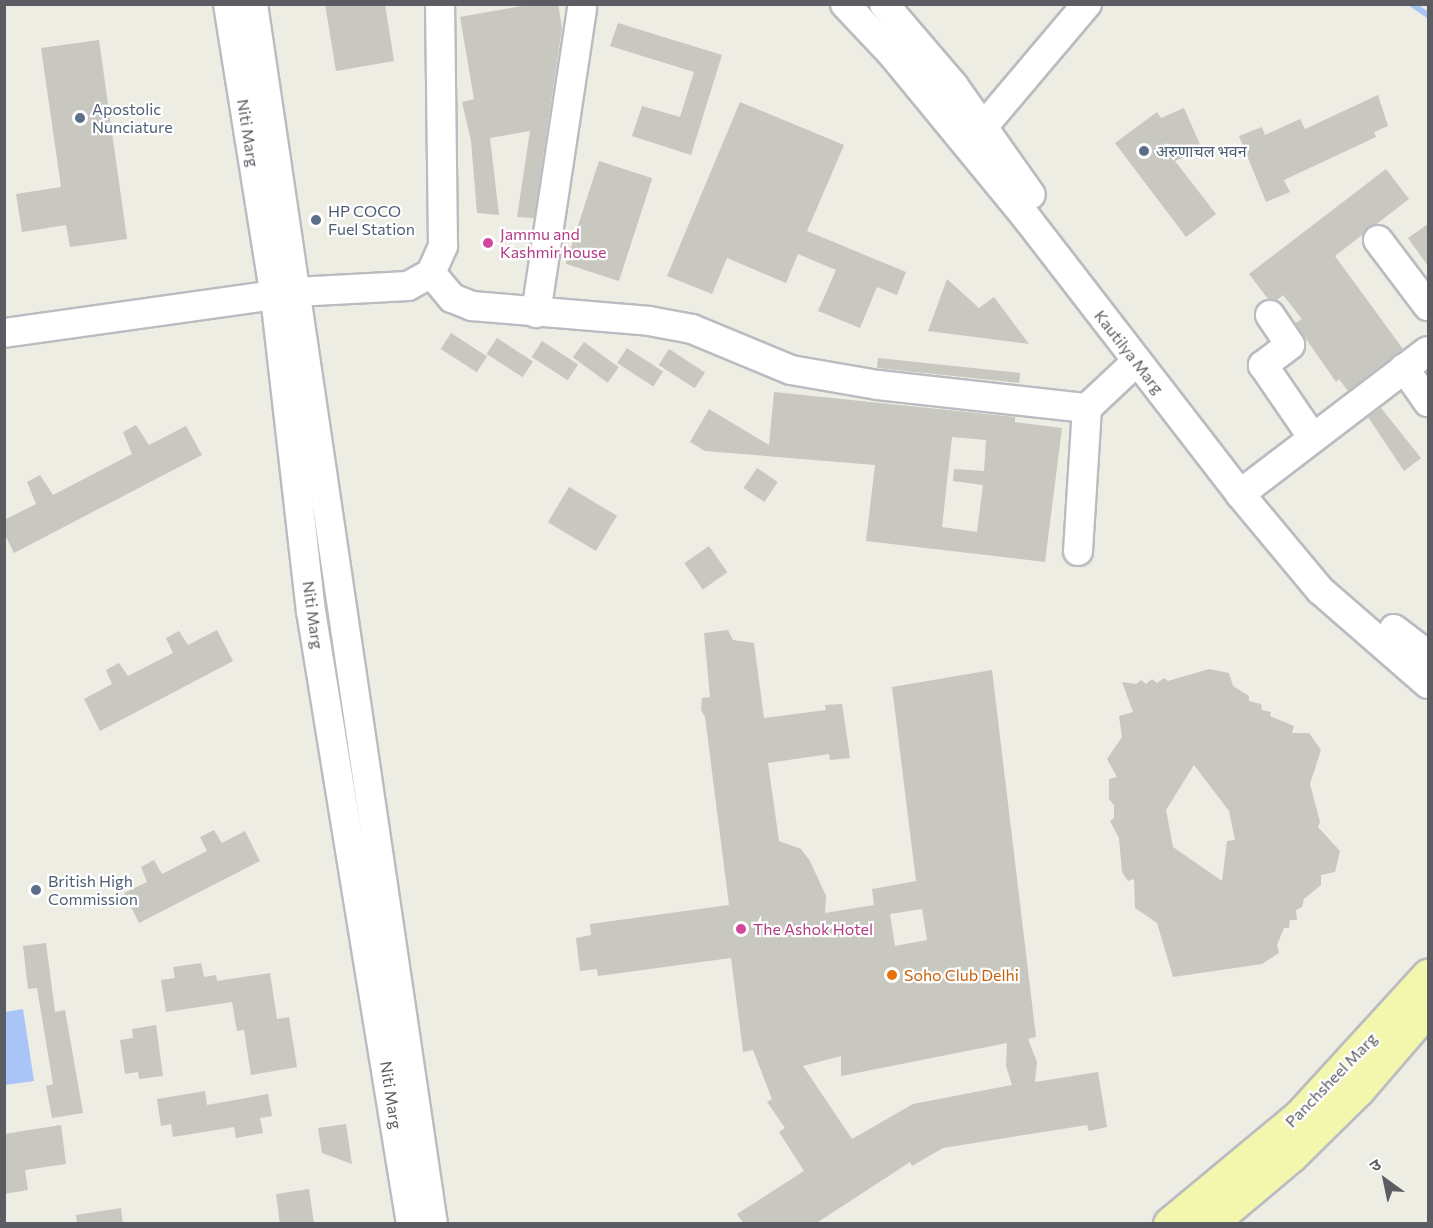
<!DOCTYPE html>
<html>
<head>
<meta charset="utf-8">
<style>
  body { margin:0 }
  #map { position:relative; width:1433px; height:1228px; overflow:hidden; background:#edede3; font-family:Commissioner,"Noto Sans Devanagari",sans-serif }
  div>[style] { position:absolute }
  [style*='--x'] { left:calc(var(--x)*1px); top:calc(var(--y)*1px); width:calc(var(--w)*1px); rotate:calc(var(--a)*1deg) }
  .water>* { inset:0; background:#a9c4f7 }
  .stream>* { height:6px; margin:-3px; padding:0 3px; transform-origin:3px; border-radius:3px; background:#a9c4f7 }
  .building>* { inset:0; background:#c8c7c0; transform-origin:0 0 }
  .roads { filter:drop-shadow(2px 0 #bbbbc1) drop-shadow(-2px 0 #bbbbc1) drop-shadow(0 2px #bbbbc1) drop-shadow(0 -2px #bbbbc1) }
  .minor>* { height:28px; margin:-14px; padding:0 14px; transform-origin:14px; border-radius:14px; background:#fff }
  .major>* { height:33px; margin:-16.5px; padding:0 16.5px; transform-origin:16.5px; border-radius:16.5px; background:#f3f7ae }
  .dots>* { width:16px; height:16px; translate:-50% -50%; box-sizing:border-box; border:3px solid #fff; border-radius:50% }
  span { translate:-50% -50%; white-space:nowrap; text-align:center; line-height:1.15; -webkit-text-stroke:4.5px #fff; paint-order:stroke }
  .service-label { font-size:16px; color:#4e5e75 }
  .left { translate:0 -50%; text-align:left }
  .street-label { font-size:16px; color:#5b5d63 }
  .hotel-label { font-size:16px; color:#b23c85 }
  .food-label { font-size:16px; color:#c56008 }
  .frame { position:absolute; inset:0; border:6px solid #5b5d63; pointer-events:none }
  .north { position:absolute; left:1355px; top:1150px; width:60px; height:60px; -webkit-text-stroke:4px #fff; paint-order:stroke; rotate:327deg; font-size:16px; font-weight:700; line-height:24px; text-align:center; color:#5b5d63 }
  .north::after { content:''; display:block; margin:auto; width:21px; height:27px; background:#5b5d63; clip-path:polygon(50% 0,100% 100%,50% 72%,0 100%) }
</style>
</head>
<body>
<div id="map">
  <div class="water">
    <i style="clip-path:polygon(23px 1009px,34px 1081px,5px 1085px,5px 1012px)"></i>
  </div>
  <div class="stream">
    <i style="--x:1412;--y:4;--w:19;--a:35"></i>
  </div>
  <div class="building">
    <i style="clip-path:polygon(325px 4px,385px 4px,394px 61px,336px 71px)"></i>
    <i style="clip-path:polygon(533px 4px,558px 4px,562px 28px,534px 218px,517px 217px,530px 131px,490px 138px,499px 215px,477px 213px,471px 141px,462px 102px,474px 99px,460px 17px)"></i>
    <i style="clip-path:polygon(618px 23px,722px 55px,691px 155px,632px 136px,642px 106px,680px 117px,694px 72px,610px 46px)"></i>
    <i style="clip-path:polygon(99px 40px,127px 239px,70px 247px,66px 225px,22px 232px,16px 194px,61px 187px,41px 48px)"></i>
    <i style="clip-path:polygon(1378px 95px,1388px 126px,1374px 132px,1376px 137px,1284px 180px,1290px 192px,1266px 202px,1239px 136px,1262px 127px,1265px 135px,1300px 119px,1305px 129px)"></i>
    <i style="clip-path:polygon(740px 102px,844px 145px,807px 231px,906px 272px,897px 295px,877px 287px,860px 328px,818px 311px,836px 270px,798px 254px,786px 283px,727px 258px,712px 294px,667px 276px)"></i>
    <i style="clip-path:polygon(1184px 108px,1202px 149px,1175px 161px,1216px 214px,1186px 237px,1115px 143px,1157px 112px,1161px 118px)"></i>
    <i style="left:599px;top:161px;width:56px;height:108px;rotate:18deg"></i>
    <i style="clip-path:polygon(1386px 169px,1409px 199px,1335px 256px,1403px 349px,1348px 391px,1339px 379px,1336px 382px,1304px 336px,1295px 323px,1302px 319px,1283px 295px,1277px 300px,1268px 299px,1249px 274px)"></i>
    <i style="clip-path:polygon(1428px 224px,1428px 266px,1408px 238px)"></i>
    <i style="clip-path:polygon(947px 279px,979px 308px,994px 297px,1029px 344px,928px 331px)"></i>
    <i style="left:451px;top:333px;width:43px;height:19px;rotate:33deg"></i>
    <i style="left:497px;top:338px;width:43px;height:19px;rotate:33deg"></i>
    <i style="left:542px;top:341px;width:43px;height:19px;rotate:33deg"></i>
    <i style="left:584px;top:342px;width:43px;height:19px;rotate:36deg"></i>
    <i style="left:627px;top:348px;width:43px;height:18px;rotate:33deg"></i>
    <i style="left:669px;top:349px;width:43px;height:19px;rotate:33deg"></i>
    <i style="left:878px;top:358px;width:143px;height:10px;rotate:6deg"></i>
    <i style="clip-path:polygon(evenodd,774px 392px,1015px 417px,1015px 422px,1062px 428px,1045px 562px,866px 541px,875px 465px,705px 451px,690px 442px,709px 409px,769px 445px,774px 392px,952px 437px,986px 440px,984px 471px,954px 469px,953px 481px,983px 485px,977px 532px,942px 527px,952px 437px)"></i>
    <i style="clip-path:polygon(1381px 408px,1421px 458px,1404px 471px,1368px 417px)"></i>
    <i style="clip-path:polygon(136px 425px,149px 445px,186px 426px,202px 455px,14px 553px,4px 533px,4px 520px,36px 504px,27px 482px,40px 475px,53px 495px,132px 454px,123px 432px)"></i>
    <i style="left:757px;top:468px;width:25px;height:24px;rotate:34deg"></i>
    <i style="left:569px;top:487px;width:56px;height:41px;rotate:31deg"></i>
    <i style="left:709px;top:546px;width:32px;height:30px;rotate:55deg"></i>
    <i style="clip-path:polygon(217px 630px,233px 661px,100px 731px,84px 699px,112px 684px,106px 670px,119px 663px,128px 676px,173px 653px,166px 638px,179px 631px,188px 645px)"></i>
    <i style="clip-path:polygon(evenodd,728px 630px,733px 640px,754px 643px,764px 718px,826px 710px,825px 705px,842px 704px,850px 758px,830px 760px,829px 754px,768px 763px,779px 841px,801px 849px,810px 861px,826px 896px,825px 913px,874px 905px,872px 889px,916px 881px,892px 687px,992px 670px,1036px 1037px,1028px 1039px,1037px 1062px,1035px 1082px,1098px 1072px,1107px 1127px,1089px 1131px,1087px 1125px,943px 1148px,912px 1166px,910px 1162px,815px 1224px,744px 1224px,737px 1214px,804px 1171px,779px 1132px,785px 1128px,767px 1102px,772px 1099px,753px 1050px,743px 1052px,731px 958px,598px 976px,597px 969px,580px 971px,576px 938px,591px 935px,590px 924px,729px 905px,705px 717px,701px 710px,702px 698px,710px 697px,704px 633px,728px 630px,922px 909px,927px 940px,895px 946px,890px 914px,922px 909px,728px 630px,1007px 1043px,1006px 1066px,1012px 1085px,913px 1104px,852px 1139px,803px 1066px,841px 1056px,841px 1076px,1007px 1043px)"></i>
    <i style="clip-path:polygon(evenodd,1209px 669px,1229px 673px,1233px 686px,1249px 696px,1249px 701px,1261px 704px,1262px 710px,1271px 712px,1270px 716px,1294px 726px,1292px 733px,1309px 733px,1321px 750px,1310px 784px,1320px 822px,1318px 827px,1340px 851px,1335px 872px,1321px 875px,1321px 885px,1304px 899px,1302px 907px,1296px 910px,1297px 920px,1290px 920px,1289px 928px,1284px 928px,1277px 945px,1279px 953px,1262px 964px,1173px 977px,1157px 923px,1135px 908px,1134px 879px,1128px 881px,1122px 872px,1119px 838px,1110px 821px,1114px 818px,1114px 805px,1109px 799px,1109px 779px,1117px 777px,1107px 759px,1122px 737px,1119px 716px,1133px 712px,1122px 682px,1136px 684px,1141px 680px,1146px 684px,1152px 679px,1157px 683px,1164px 678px,1168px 681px,1209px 669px,1194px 765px,1229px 811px,1235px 840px,1227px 841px,1222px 881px,1173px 847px,1166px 810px,1194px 765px)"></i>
    <i style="clip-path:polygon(214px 830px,222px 843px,245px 831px,260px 861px,139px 923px,124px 893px,147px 882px,141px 867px,154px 860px,162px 874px,207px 851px,200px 837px)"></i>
    <i style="clip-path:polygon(46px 943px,55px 1012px,65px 1010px,83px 1113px,52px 1118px,46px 1086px,53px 1084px,37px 988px,28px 989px,23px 946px)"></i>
    <i style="clip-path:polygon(201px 963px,204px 977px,216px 975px,217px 981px,270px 973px,277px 1019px,289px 1017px,297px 1067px,251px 1075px,244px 1030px,237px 1031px,232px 1002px,166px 1012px,161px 980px,175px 978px,173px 967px)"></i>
    <i style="clip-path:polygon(156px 1025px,163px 1076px,139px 1079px,138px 1072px,125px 1074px,120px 1040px,133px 1038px,132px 1029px)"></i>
    <i style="clip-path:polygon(205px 1091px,207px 1105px,268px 1094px,272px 1116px,260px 1118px,263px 1133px,236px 1138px,234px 1127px,173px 1137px,171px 1124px,161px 1126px,157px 1099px)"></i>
    <i style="clip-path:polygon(346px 1124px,352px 1164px,322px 1153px,318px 1128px)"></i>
    <i style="clip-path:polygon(61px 1125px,66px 1164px,25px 1170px,28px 1190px,4px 1194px,4px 1134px)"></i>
    <i style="clip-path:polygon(309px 1189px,314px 1224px,280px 1224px,276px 1194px)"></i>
    <i style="clip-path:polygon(121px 1208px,123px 1224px,77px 1224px,76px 1215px)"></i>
  </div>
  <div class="roads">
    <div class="minor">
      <i style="--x:228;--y:4;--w:296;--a:80.9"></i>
      <i style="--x:275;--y:296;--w:317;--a:83.5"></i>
      <i style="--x:311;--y:611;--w:621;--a:80.73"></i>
      <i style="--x:253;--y:4;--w:1233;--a:81.61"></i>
      <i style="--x:845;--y:4;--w:70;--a:46.7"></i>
      <i style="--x:893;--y:55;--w:210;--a:50.6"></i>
      <i style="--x:1026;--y:217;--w:350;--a:52.3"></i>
      <i style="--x:1240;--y:494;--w:125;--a:50.2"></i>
      <i style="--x:1320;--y:590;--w:143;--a:41"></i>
      <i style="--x:884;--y:4;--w:108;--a:49.5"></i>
      <i style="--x:954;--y:86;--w:133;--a:54.8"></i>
      <i style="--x:983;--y:127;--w:161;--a:-49.8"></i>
      <i style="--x:1378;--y:240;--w:83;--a:52.9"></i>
      <i style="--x:431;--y:273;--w:33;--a:50"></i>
      <i style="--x:452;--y:298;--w:22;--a:22"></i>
      <i style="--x:472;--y:306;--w:178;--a:4.8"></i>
      <i style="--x:649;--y:321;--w:44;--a:10.5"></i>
      <i style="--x:692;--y:329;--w:107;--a:22.5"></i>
      <i style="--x:791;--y:370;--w:88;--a:9.8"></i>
      <i style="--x:878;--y:385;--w:210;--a:6.3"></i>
      <i style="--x:1087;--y:408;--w:67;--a:-43.2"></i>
      <i style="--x:536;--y:313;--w:308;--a:-81.4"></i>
      <i style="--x:1270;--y:315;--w:36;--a:56"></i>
      <i style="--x:1290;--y:345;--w:34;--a:143"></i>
      <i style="--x:1263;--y:365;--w:88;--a:55.6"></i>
      <i style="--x:4;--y:333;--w:294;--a:-8"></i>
      <i style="--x:295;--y:292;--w:113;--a:-3"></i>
      <i style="--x:408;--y:286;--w:26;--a:-29"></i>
      <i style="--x:431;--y:273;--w:30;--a:-66"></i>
      <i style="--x:443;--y:246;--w:242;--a:-90.7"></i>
      <i style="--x:1404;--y:368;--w:42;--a:54.8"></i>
      <i style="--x:1240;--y:494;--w:236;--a:-37.3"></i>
      <i style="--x:1078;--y:551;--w:143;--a:-86.4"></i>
      <i style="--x:1394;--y:629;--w:43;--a:37.4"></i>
    </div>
    <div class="major">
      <i style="--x:1170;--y:1224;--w:169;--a:-39.7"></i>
      <i style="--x:1300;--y:1116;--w:190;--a:-47.6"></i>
      <i style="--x:1209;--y:1224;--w:107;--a:-40.1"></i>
      <i style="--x:1291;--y:1155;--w:94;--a:-44.6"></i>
      <i style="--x:1358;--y:1089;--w:95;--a:-49.3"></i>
    </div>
  </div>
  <div class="dots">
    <i style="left:80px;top:118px;background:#5c6f8a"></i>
    <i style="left:1144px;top:151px;background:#5c6f8a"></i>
    <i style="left:316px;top:220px;background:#5c6f8a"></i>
    <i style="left:488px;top:243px;background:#d1479c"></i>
    <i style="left:36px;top:890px;background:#5c6f8a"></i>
    <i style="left:741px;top:929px;background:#d1479c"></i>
    <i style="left:892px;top:975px;background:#e8710a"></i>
  </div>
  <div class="service-label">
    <span class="left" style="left:92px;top:118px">Apostolic<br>Nunciature</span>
    <span class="left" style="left:1156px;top:151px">अरुणाचल भवन</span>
    <span class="left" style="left:328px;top:220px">HP COCO<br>Fuel Station</span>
    <span class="left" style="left:48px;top:890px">British High<br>Commission</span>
  </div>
  <div class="street-label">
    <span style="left:248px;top:133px;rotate:81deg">Niti Marg</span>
    <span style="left:1129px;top:352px;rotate:52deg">Kautilya Marg</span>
    <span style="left:313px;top:615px;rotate:82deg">Niti Marg</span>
    <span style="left:1331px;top:1080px;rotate:-46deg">Panchsheel Marg</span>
    <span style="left:391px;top:1095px;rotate:81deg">Niti Marg</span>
  </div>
  <div class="hotel-label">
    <span class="left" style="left:500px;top:243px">Jammu and<br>Kashmir house</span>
    <span class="left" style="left:753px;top:929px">The Ashok Hotel</span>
  </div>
  <div class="food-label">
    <span class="left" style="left:904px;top:975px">Soho Club Delhi</span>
  </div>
  <div class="frame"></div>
  <div class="north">उ</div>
</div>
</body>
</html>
